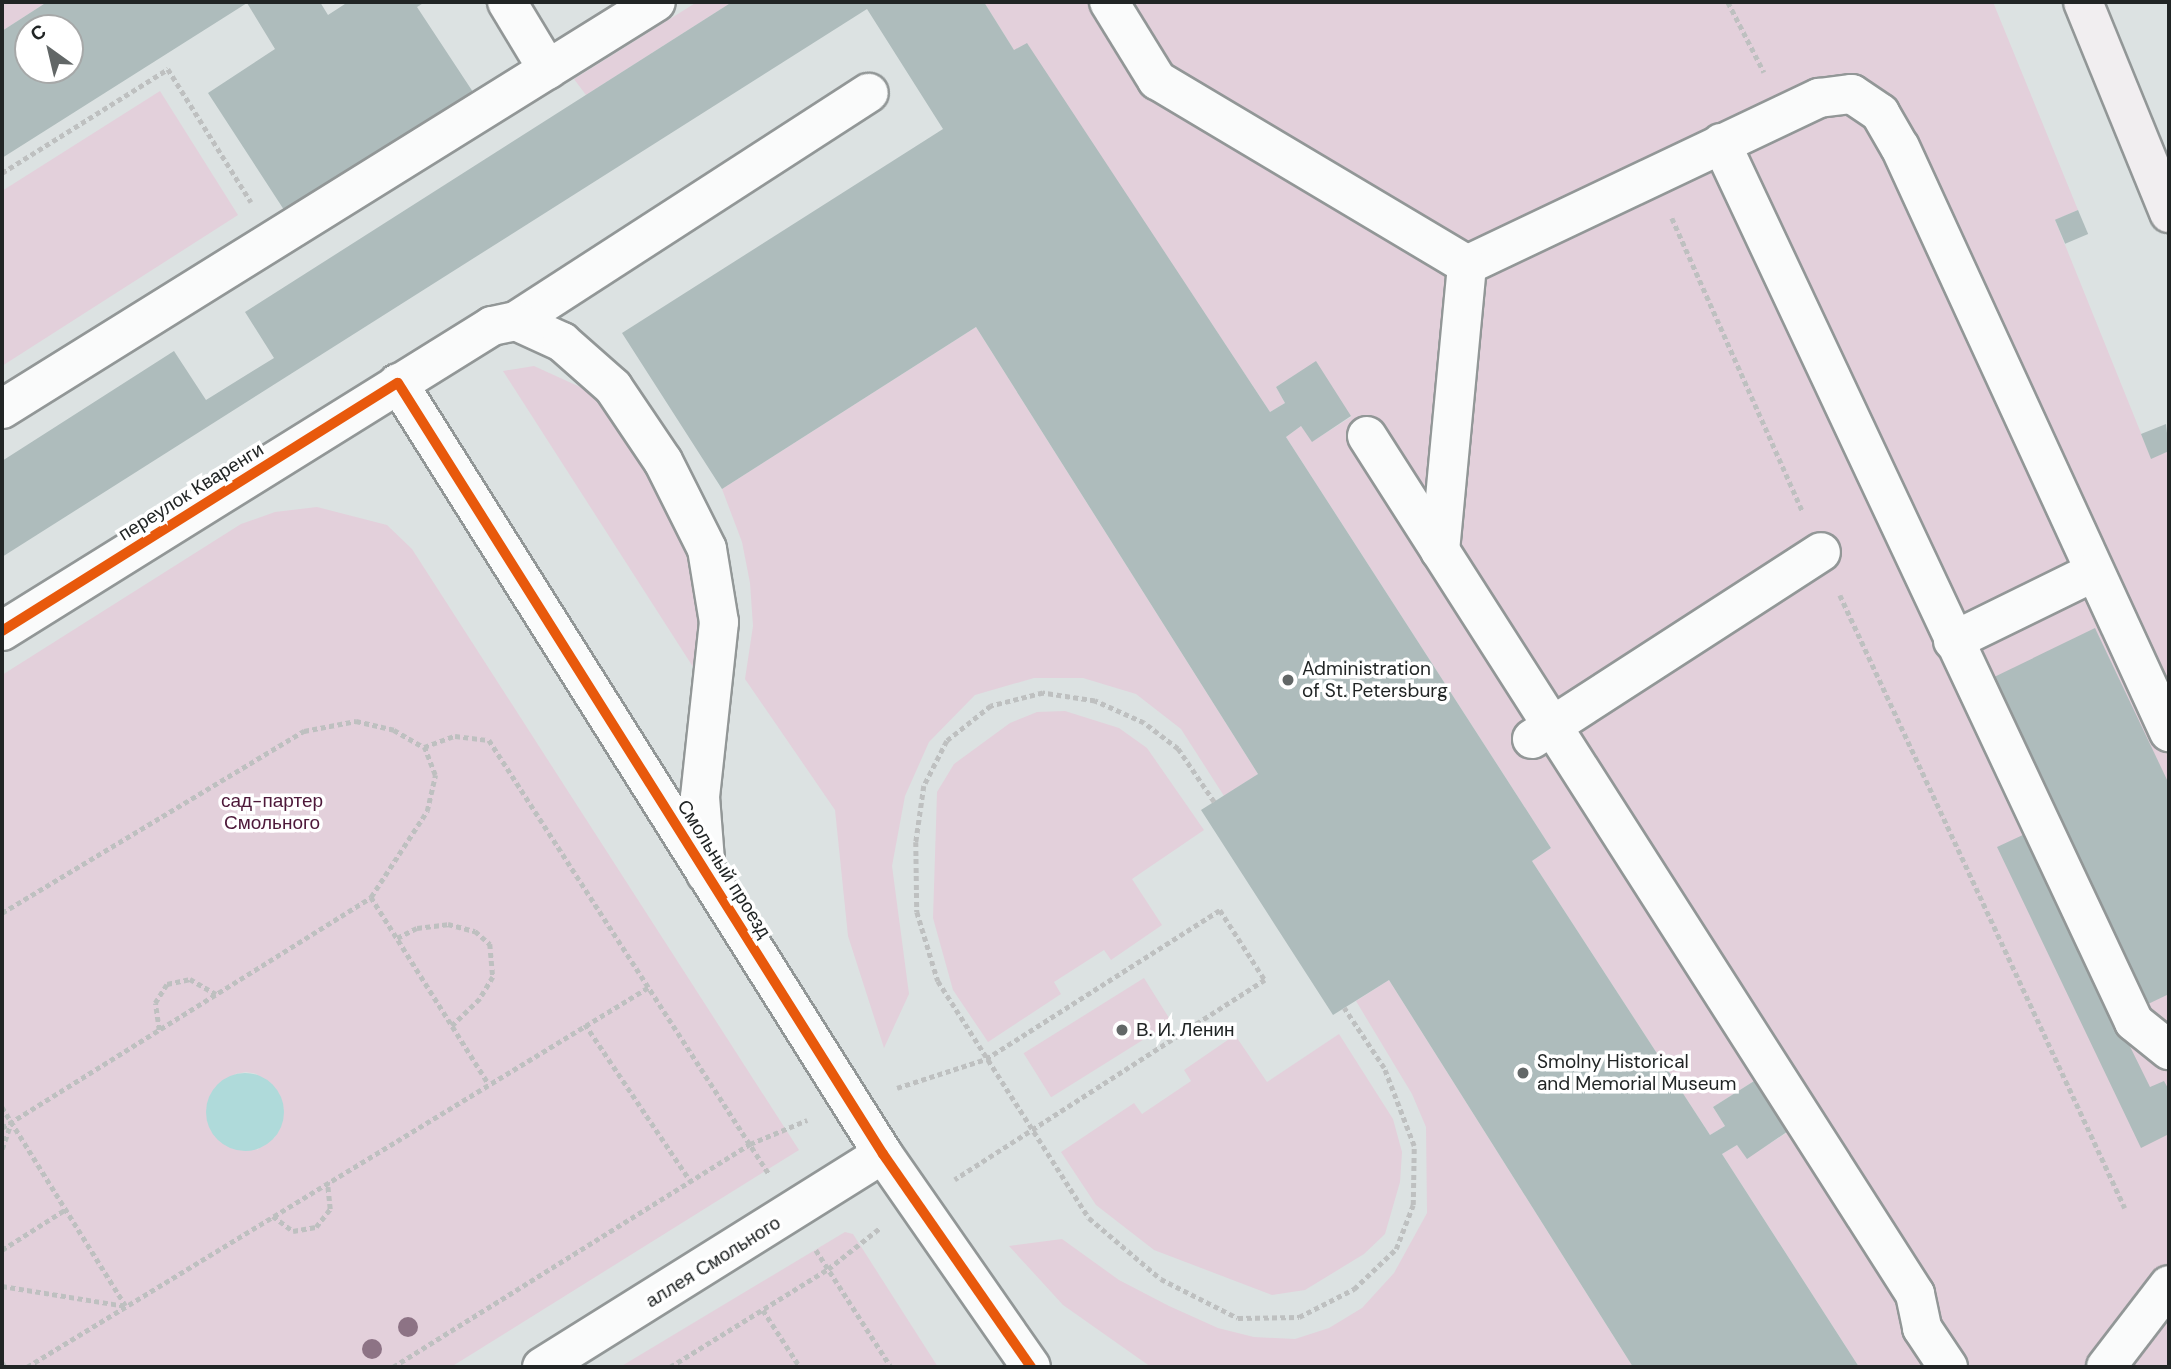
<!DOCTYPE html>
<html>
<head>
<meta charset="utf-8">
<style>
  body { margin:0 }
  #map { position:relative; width:2171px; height:1369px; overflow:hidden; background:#dce2e2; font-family:"DM Sans",sans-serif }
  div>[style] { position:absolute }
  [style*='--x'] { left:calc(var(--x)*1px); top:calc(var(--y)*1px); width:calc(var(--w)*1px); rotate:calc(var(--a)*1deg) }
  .green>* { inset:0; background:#e3d0db; transform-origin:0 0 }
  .water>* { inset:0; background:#afdada }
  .round { border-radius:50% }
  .building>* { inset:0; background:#aebcbc; transform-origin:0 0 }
  .path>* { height:4.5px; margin-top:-2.25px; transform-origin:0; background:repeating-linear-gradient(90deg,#bec0c0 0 5px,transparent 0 8.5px) }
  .roads { filter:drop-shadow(2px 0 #929797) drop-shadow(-2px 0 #929797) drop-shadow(0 2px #929797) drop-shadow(0 -2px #929797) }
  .minor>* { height:38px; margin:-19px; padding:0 19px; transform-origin:19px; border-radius:19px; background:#fafbfb }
  .major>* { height:38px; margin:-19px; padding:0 19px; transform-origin:19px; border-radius:19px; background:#f1eef0 }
  .cycleway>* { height:10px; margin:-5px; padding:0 5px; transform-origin:5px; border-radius:5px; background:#e8590c }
  .trees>* { width:20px; height:20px; margin:-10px; border-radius:50%; background:#8d7385 }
  .dots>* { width:19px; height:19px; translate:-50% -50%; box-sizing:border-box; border:4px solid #fff; border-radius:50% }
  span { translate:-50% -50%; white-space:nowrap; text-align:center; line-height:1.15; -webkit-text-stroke:7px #fff; paint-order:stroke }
  .street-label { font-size:19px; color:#212525 }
  .poi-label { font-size:19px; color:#212525 }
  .left { translate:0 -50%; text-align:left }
  .park-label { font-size:19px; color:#4d1839 }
  .frame { position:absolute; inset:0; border:4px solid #212525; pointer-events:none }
  .north { position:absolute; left:14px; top:14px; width:70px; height:70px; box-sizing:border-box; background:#fff; border:2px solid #a6a8a8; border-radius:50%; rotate:326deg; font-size:19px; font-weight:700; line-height:28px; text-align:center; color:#212525 }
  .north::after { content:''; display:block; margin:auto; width:24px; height:32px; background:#626767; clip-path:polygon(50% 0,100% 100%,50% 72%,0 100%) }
</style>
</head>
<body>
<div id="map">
  <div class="green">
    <i style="clip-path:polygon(2px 2px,47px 2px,2px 31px)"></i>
    <i style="clip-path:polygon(697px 2px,732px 2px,586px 95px,574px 79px)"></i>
    <i style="clip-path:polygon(984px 2px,1993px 2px,2078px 210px,2055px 220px,2151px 458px,2169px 451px,2169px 1367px,1859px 1367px,1722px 1154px,1737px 1145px,1747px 1158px,1794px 1128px,1762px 1076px,1713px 1107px,1725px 1126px,1710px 1135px,1532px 861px,1551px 848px,1286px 437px,1301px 426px,1313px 441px,1351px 417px,1316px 362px,1276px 387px,1285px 403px,1270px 412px,1027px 44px,1014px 50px)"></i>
    <i style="clip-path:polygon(160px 91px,238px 215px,2px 366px,2px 191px)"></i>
    <i style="clip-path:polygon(976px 327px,1258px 774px,1224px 796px,1181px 729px,1136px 694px,1083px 678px,1034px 678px,975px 695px,929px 742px,905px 796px,892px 866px,909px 994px,884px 1048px,848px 936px,835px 810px,745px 679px,753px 626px,750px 583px,742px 542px,722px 489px)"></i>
    <i style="clip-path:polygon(534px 366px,591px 392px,615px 423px,680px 528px,697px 578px,700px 618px,695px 670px,503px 371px)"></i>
    <i style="clip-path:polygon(evenodd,317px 507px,387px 525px,412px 549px,799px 1150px,451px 1367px,2px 1367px,2px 675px,241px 524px,275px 512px,317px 507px,246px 1072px,257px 1074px,275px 1137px,257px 1150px,235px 1074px,246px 1072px)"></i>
    <i style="clip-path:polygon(1065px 711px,1119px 728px,1147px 748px,1204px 830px,1132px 879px,1162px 925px,1111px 960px,1104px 950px,1054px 982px,1061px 994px,988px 1042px,953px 990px,933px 918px,937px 792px,954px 764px,1010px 723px,1037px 712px)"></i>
    <i style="left:1144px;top:978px;width:52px;height:142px;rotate:58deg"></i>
    <i style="clip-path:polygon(1389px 980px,1633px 1367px,1151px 1367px,1063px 1305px,1009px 1246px,1062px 1239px,1119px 1280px,1169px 1306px,1218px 1328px,1254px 1337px,1295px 1339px,1329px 1328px,1362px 1308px,1394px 1273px,1427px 1213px,1426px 1127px,1412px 1094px,1356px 1001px)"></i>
    <i style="clip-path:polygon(1339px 1034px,1393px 1119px,1402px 1152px,1400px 1182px,1385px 1234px,1364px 1254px,1305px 1290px,1272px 1295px,1154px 1250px,1096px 1205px,1061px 1152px,1134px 1103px,1142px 1114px,1191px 1081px,1184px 1070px,1235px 1035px,1267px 1082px)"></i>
    <i style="clip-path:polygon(845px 1232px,853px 1234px,938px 1367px,620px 1367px)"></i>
  </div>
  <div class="water">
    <i class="round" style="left:206px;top:1073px;width:78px;height:78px"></i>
  </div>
  <div class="building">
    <i style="clip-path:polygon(evenodd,47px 2px,320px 2px,328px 15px,348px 2px,425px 2px,417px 7px,473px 92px,286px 213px,208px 93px,275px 49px,247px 3px,2px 158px,2px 31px,47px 2px,28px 28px,70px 28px,70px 70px,28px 70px,28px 28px)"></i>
    <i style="clip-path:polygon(732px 2px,984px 2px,1014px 50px,1027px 43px,1270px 412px,1285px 403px,1276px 387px,1316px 361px,1351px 416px,1312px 442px,1301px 426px,1286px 437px,1551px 848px,1532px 861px,1710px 1135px,1725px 1126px,1713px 1107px,1762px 1076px,1794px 1127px,1747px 1159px,1737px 1145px,1722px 1154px,1859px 1367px,1633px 1367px,1389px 980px,1333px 1015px,1201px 810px,1258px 774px,976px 327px,722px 489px,622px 333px,943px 129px,867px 9px,2px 557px,2px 461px,174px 351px,206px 400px,274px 358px,245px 312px)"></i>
    <i style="left:2078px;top:210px;width:26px;height:25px;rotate:67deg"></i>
    <i style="clip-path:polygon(2166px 424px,2169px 451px,2151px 459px,2141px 434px)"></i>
    <i style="clip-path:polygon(2095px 628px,2169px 784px,2169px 994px,2146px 1005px,1990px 679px)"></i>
    <i style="clip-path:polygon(2025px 834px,2150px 1087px,2164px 1081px,2169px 1090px,2169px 1134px,2141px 1148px,1997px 847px)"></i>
  </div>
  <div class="path">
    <i style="--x:1728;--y:2;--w:79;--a:62.8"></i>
    <i style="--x:2;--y:173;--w:196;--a:-32.1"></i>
    <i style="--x:168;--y:69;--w:157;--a:58"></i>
    <i style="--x:1672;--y:218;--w:320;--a:66"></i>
    <i style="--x:1840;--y:595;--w:676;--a:65.07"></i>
    <i style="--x:1214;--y:802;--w:64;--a:-124.2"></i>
    <i style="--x:1178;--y:749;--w:43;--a:-142.6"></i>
    <i style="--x:1144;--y:723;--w:54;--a:-155.8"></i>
    <i style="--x:1095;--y:701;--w:53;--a:-171.3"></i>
    <i style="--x:1043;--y:693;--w:54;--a:166"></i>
    <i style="--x:991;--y:706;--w:56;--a:141.5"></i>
    <i style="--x:947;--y:741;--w:51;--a:117.1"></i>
    <i style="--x:924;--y:786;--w:57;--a:98.1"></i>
    <i style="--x:916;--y:842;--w:70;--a:89.2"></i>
    <i style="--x:917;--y:912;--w:72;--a:73.1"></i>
    <i style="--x:938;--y:981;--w:281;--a:57.5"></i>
    <i style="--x:1089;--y:1218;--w:94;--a:40.3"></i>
    <i style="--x:1161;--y:1279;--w:86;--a:26.9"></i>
    <i style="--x:1238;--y:1318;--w:61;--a:-0.9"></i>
    <i style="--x:1299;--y:1317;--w:62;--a:-27"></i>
    <i style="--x:1354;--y:1289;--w:58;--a:-43.6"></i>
    <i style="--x:1396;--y:1249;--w:47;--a:-68.9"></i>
    <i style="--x:1413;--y:1205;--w:59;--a:-89"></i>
    <i style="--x:1414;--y:1146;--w:84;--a:-111"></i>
    <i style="--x:1384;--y:1068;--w:72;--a:-123.7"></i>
    <i style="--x:371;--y:897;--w:220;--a:57.8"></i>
    <i style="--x:2;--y:913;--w:353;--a:-31.1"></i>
    <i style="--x:304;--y:731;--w:53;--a:-10.9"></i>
    <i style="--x:356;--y:721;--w:39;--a:13"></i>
    <i style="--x:394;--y:730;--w:34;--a:30"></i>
    <i style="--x:424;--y:747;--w:33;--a:-20"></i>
    <i style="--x:455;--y:736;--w:34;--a:7"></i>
    <i style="--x:489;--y:740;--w:516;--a:57.17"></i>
    <i style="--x:397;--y:938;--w:22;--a:-27"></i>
    <i style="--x:417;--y:928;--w:31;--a:-7"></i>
    <i style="--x:448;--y:924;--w:28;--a:15"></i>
    <i style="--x:475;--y:931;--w:20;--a:41"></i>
    <i style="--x:490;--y:944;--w:33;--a:85"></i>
    <i style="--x:493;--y:977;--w:26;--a:121"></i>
    <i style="--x:480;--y:999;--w:39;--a:136"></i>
    <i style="--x:585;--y:1024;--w:190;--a:56.1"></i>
    <i style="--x:159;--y:1030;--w:27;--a:-98"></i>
    <i style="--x:155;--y:1003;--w:22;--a:-58"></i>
    <i style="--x:167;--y:984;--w:24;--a:-12"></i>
    <i style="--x:190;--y:979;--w:30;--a:30"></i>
    <i style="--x:897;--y:1088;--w:94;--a:-18"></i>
    <i style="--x:986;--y:1059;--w:277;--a:-32.5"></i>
    <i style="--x:1220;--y:910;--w:83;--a:57.3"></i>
    <i style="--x:1265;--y:980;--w:369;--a:147.2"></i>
    <i style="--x:2;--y:1107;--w:234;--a:58.1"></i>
    <i style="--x:2;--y:1128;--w:435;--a:-32"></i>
    <i style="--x:371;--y:897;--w:103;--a:-56.9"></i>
    <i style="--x:427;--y:811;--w:37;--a:-77"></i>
    <i style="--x:435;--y:775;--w:30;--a:-111"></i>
    <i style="--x:2;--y:1149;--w:28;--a:-71"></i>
    <i style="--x:273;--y:1216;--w:25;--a:37"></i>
    <i style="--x:293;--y:1231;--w:23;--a:-10"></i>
    <i style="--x:316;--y:1227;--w:23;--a:-52"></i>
    <i style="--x:330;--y:1209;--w:27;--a:-96"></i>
    <i style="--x:2;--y:1250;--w:76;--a:-32.6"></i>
    <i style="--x:816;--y:1250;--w:139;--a:57.3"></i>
    <i style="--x:2;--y:1286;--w:126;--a:9.2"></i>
    <i style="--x:763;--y:1310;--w:68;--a:57"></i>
    <i style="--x:2;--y:1362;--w:6;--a:59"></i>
    <i style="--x:27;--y:1367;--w:729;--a:-31.42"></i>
    <i style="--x:393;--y:1367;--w:421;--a:-32"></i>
    <i style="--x:750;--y:1144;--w:62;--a:-22.8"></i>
    <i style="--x:670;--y:1367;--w:186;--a:-31.8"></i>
    <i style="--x:828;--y:1269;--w:66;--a:-38.3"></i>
  </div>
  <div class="roads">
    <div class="minor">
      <i style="--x:507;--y:2;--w:79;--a:58.9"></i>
      <i style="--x:1109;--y:2;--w:92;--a:58.4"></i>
      <i style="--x:1157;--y:80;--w:361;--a:30.8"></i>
      <i style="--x:1467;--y:265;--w:390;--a:-25.4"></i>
      <i style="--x:1819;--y:98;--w:33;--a:-7"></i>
      <i style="--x:1852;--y:94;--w:34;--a:34"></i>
      <i style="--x:1880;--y:113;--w:39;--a:60"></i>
      <i style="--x:1900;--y:147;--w:644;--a:65.31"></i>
      <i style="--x:1721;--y:143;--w:971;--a:64.83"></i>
      <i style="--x:2134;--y:1022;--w:45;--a:38.7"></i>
      <i style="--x:516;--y:321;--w:420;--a:-32.9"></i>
      <i style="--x:398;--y:383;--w:911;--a:57.83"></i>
      <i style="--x:883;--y:1154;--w:259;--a:55.2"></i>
      <i style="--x:2;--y:409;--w:770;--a:-31.9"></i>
      <i style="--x:1367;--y:436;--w:1018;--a:57.43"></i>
      <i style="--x:1915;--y:1294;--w:35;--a:78"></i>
      <i style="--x:1922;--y:1328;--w:47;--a:56.3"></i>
      <i style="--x:1440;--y:551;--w:287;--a:-84.6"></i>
      <i style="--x:2;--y:631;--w:577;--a:-31.9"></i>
      <i style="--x:492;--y:326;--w:25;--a:-12"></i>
      <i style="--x:516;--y:321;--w:51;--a:24.5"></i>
      <i style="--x:562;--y:342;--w:68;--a:41.4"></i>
      <i style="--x:613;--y:387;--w:89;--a:56"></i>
      <i style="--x:663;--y:461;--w:98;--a:63.4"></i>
      <i style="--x:707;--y:549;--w:74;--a:80.7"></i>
      <i style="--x:719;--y:622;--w:176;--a:96.2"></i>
      <i style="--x:700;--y:797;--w:77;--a:85.5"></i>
      <i style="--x:1953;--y:641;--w:157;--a:-26.1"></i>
      <i style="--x:1532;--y:739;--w:344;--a:-32.9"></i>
      <i style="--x:542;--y:1367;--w:402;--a:-32"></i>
      <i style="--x:2106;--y:1367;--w:103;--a:-52.5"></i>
    </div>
    <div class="major">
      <i style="--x:2083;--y:2;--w:228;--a:67.8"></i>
    </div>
  </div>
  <div class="cycleway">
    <i style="--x:2;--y:631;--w:467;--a:-32.1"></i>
    <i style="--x:398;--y:383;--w:911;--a:57.83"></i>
    <i style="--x:883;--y:1154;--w:259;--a:55.2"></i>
  </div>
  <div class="trees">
    <i style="left:408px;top:1327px"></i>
    <i style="left:372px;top:1349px"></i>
  </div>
  <div class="dots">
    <i style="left:1288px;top:680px;background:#626767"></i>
    <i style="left:1122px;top:1030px;background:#626767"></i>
    <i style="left:1523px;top:1073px;background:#626767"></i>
  </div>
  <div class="street-label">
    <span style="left:191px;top:492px;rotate:-32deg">переулок Кваренги</span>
    <span style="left:724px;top:869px;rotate:58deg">Смольный проезд</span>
    <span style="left:713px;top:1262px;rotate:-32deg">аллея Смольного</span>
  </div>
  <div class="poi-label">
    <span class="left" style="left:1302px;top:680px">Administration<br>of St. Petersburg</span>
    <span class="left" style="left:1136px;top:1030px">В. И. Ленин</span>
    <span class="left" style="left:1537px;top:1073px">Smolny Historical<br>and Memorial Museum</span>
  </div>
  <div class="park-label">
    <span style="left:272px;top:812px">сад-партер<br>Смольного</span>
  </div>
  <div class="frame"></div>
  <div class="north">С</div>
</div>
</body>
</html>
